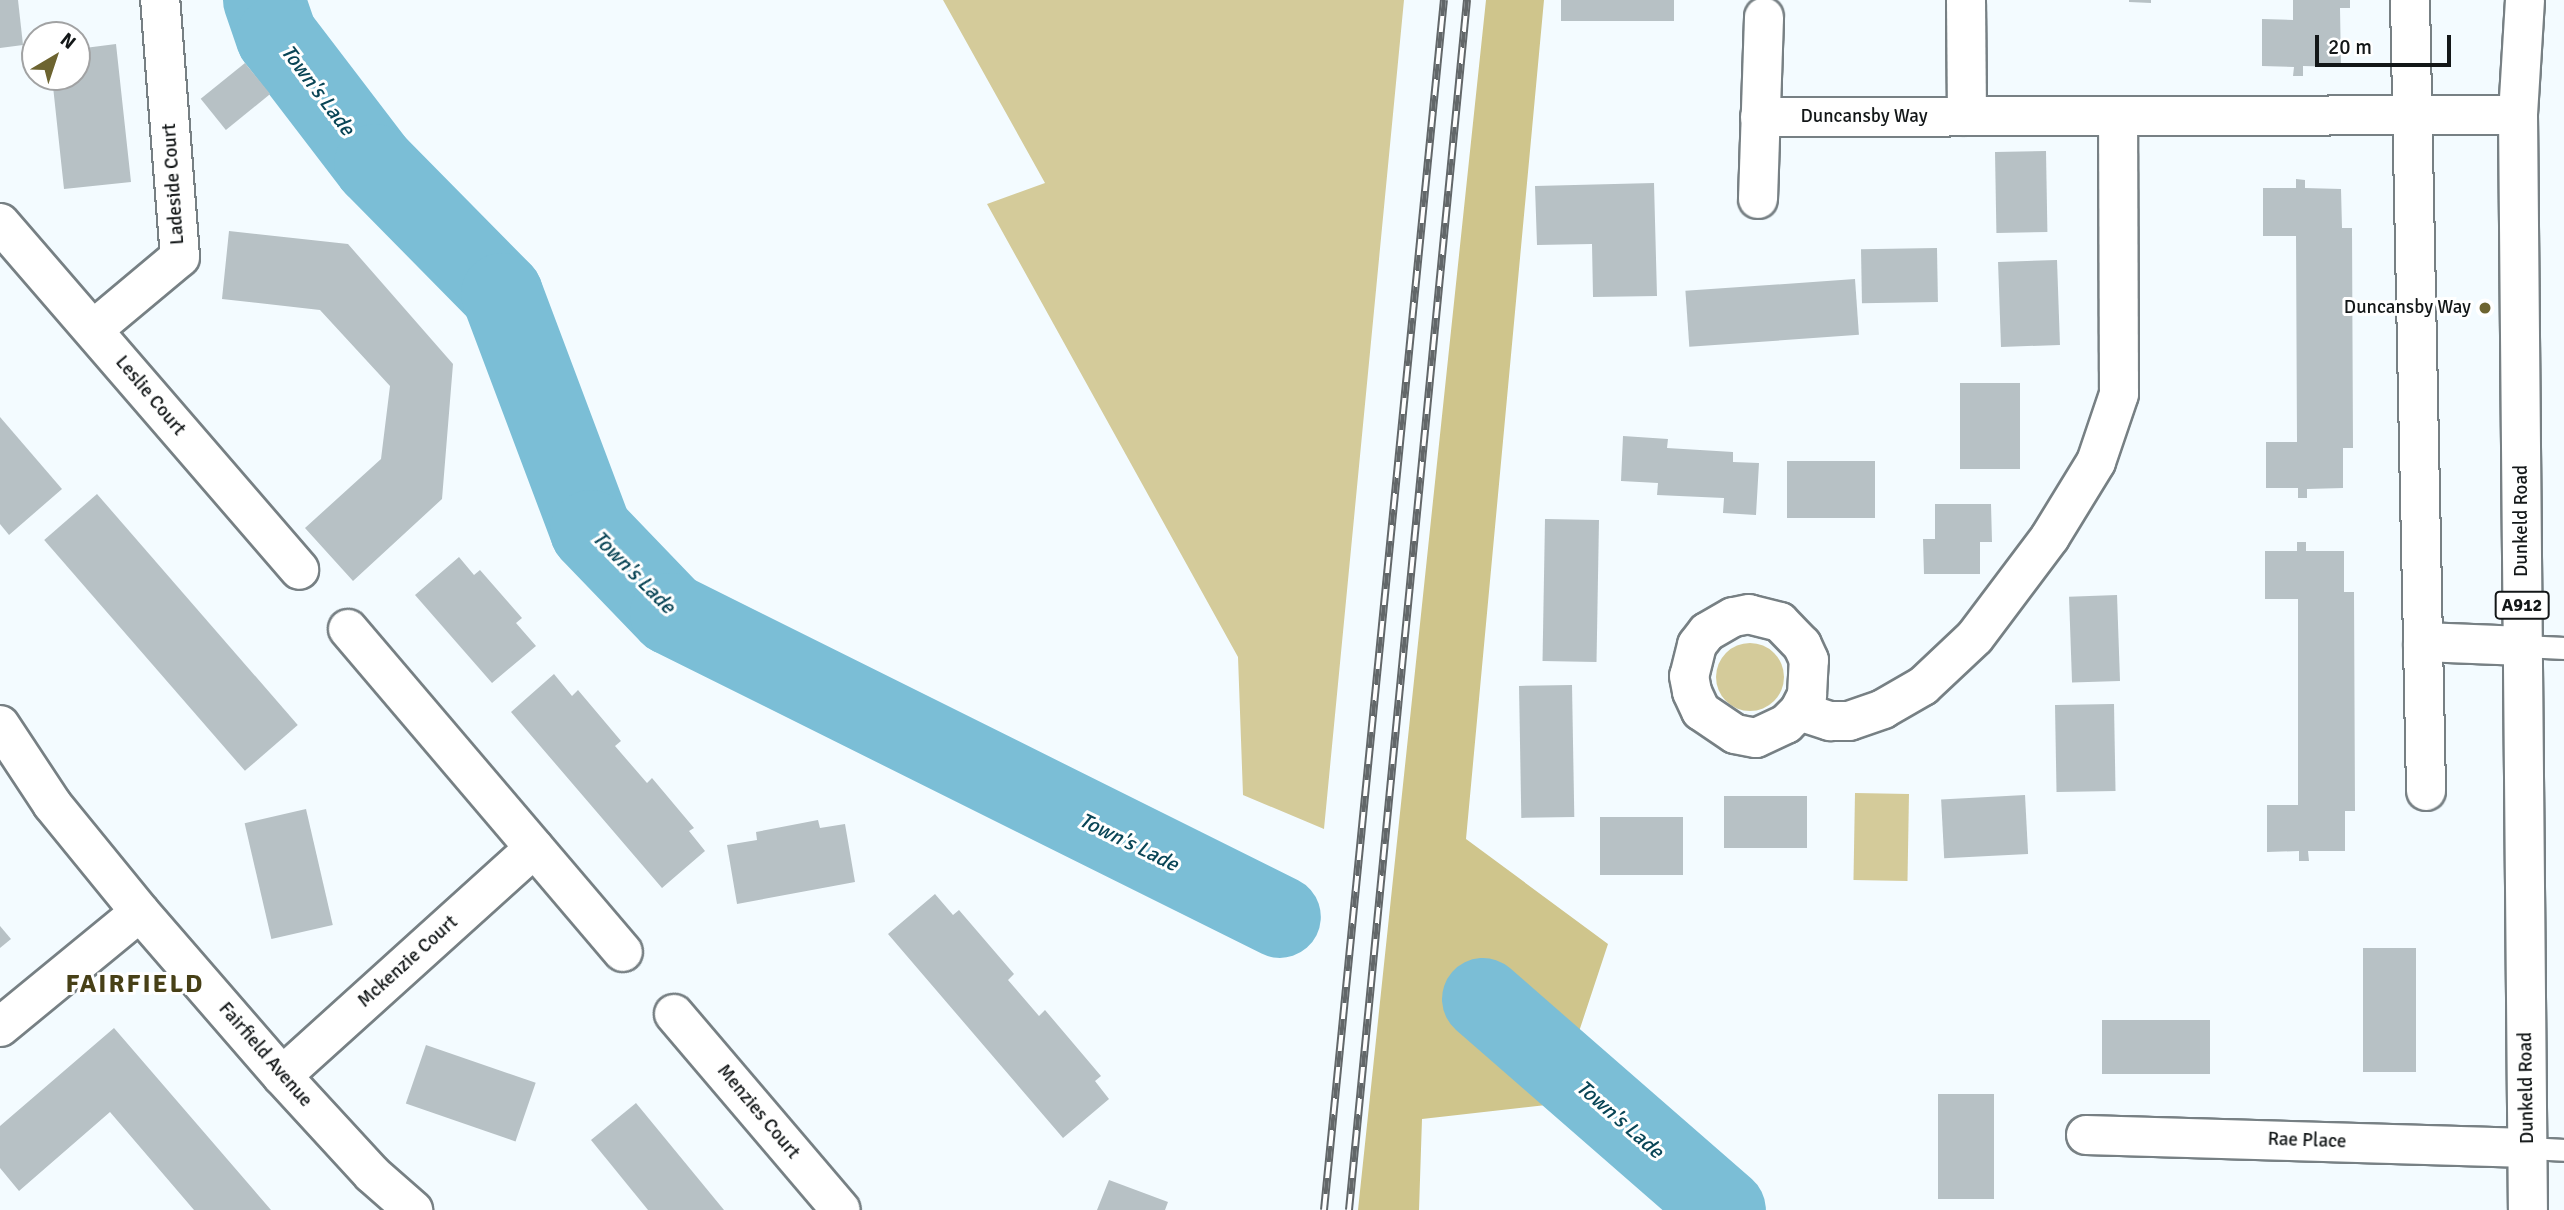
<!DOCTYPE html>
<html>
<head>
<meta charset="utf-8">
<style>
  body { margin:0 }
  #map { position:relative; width:2564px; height:1210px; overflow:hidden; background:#f3fbff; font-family:Signika,sans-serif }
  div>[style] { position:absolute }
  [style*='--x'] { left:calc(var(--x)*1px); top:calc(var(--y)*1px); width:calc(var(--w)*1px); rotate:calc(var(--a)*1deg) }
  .green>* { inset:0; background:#d4cb9a; transform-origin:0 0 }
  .round { border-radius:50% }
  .forest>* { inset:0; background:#cfc58c }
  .river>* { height:82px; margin:-41px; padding:0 41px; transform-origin:41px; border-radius:41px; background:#7bbed6 }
  .building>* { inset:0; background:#b7c1c5; transform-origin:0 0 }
  .roads { filter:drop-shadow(2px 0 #778084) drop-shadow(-2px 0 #778084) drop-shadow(0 2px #778084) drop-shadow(0 -2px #778084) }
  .lane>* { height:21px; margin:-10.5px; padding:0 10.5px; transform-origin:10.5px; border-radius:10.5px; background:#fff }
  .street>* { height:38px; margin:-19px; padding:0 19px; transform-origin:19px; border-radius:19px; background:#fff }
  .primary>* { height:38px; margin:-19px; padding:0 19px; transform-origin:19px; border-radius:19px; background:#fff }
  .rail>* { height:8px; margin-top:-4px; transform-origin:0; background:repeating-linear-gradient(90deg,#fff 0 16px,#626769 0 32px); box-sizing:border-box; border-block:2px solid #626769 }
  .dots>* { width:19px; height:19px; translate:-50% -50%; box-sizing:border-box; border:4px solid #fff; border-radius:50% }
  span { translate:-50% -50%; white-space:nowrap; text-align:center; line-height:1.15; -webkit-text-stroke:6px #fff; paint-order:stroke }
  .shield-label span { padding:2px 5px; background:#fff; border:2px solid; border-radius:5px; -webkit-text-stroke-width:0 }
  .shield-label { font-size:18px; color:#131718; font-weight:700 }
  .street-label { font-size:19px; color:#131718 }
  .poi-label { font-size:19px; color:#131718 }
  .right { translate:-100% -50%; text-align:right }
  .water-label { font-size:21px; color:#094556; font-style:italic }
  .district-label { font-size:26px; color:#474017; font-weight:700; letter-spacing:2px }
  .north { position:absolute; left:21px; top:21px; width:70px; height:70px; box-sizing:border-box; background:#fff; border:2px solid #a1a2a3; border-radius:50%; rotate:39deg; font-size:19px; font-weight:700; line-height:28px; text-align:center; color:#131718 }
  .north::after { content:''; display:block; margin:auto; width:24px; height:32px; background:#6d6430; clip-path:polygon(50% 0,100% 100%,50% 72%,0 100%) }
  .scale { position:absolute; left:2315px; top:35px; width:136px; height:32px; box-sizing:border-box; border:4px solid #131718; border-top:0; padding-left:9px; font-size:21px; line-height:24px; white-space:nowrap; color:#131718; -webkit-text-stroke:5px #fff; paint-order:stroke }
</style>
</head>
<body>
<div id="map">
  <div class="green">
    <i style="clip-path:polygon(943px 0,1404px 0,1324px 829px,1243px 795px,1238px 657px,987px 204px,1045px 183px)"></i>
    <i class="round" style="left:1716px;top:643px;width:68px;height:68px"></i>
    <i style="left:1855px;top:793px;width:54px;height:87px;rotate:1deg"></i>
  </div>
  <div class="forest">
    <i style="clip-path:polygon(1486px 0,1544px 0,1466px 839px,1608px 944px,1555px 1104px,1422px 1119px,1419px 1210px,1358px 1210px)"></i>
  </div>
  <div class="river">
    <i style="--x:264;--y:0;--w:39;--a:71"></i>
    <i style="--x:277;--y:37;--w:161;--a:52.6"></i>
    <i style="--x:375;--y:165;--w:181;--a:45.4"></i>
    <i style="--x:502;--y:294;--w:253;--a:69.4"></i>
    <i style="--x:591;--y:531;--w:115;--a:46.1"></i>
    <i style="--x:671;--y:614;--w:680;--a:26.45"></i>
    <i style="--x:1483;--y:999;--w:321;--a:41.1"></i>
  </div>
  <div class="building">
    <i style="clip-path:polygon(0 0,18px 0,23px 45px,0 48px)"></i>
    <i style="left:1561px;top:0;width:113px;height:21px"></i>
    <i style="clip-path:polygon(2129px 0,2151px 0,2151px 3px,2129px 2px)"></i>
    <i style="clip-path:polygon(2293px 0,2350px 0,2350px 8px,2340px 8px,2341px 67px,2303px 66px,2303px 76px,2293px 76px,2294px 67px,2262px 66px,2262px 19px,2293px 20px)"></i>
    <i style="clip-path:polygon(116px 44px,131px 182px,64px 189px,52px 77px,77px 77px,77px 49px)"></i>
    <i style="left:245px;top:63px;width:40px;height:57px;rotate:51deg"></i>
    <i style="left:2046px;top:151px;width:81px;height:51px;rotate:89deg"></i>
    <i style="clip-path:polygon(2296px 179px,2305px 180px,2305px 188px,2341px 189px,2342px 228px,2352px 228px,2353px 448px,2343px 448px,2343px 488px,2307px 489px,2307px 498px,2298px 498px,2298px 488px,2266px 488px,2266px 442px,2297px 442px,2296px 236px,2263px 236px,2263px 188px,2296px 188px)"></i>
    <i style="clip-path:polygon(1654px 183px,1657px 296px,1593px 297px,1592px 244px,1537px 245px,1535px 186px)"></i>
    <i style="clip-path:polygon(229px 231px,348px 244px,453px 364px,442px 499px,353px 581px,305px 528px,381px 459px,390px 386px,320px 310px,222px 299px)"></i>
    <i style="left:1937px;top:248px;width:54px;height:76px;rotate:89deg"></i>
    <i style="left:2057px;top:260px;width:85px;height:59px;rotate:88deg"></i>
    <i style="left:1855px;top:279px;width:56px;height:170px;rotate:86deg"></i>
    <i style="left:1960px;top:383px;width:60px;height:86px"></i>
    <i style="clip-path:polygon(0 417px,62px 489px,9px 535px,0 524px)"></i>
    <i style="clip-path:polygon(1623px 436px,1668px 439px,1667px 448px,1733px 452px,1733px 462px,1759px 463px,1756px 515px,1723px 513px,1724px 498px,1657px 495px,1658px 483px,1621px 481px)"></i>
    <i style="left:1787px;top:461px;width:88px;height:57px"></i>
    <i style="left:97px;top:494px;width:306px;height:70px;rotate:49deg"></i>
    <i style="clip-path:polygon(1935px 504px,1991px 504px,1992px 542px,1980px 542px,1980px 574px,1924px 574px,1923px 539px,1935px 539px)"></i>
    <i style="left:1545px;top:519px;width:54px;height:142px;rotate:1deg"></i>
    <i style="clip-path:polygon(2297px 542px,2306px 542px,2306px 551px,2344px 551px,2344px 592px,2354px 592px,2355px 811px,2345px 811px,2345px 851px,2308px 851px,2309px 861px,2299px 861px,2299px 851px,2267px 852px,2267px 805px,2298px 805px,2298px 599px,2265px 599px,2265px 551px,2297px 551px)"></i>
    <i style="clip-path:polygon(459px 557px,474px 575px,480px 570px,522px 618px,516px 623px,536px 646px,492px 683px,415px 595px)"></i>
    <i style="left:2117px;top:595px;width:86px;height:48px;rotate:88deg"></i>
    <i style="clip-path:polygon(554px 674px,572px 696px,578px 690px,621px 741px,615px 746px,647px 783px,652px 778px,694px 828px,689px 831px,705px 851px,662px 888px,511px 712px)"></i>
    <i style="left:1572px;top:685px;width:132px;height:53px;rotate:89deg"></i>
    <i style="left:2114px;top:704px;width:87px;height:59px;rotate:89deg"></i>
    <i style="left:2025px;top:795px;width:59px;height:84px;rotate:87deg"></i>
    <i style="left:1724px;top:796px;width:83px;height:52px"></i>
    <i style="left:306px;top:809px;width:119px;height:63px;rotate:77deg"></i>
    <i style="left:1600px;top:817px;width:83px;height:58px"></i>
    <i style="clip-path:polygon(818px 820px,820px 828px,845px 824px,855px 882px,737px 904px,727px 845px,757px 840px,756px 832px)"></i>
    <i style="clip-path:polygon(935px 894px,953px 915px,959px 910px,1014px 974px,1008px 980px,1039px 1016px,1045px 1010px,1101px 1076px,1095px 1081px,1109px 1099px,1063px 1138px,888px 934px)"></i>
    <i style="clip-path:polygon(0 926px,11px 939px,0 948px)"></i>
    <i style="left:2363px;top:948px;width:53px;height:124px"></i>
    <i style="left:2210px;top:1020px;width:54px;height:108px;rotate:90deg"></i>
    <i style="clip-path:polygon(114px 1028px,271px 1210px,194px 1210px,110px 1112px,19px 1191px,0 1168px,0 1126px)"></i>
    <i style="left:426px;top:1045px;width:116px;height:62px;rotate:19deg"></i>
    <i style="left:1938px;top:1094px;width:56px;height:105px"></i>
    <i style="clip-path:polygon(636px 1103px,724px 1210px,648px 1210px,591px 1140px)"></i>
    <i style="clip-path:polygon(1109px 1180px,1168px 1202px,1165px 1210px,1097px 1210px)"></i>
  </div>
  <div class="roads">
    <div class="lane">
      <i style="--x:2523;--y:646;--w:41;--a:2.8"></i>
      <i style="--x:2528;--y:1148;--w:36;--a:3"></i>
    </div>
    <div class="street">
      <i style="--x:1966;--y:0;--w:116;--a:89.5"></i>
      <i style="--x:2410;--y:0;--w:791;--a:88.84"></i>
      <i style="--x:1760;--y:117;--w:758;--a:-0.15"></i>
      <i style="--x:1758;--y:199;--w:182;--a:-88.1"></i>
      <i style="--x:0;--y:223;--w:458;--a:49.2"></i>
      <i style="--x:94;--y:329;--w:112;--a:-39.9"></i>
      <i style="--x:180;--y:257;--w:258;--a:-94.4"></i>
      <i style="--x:348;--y:629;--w:424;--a:49.6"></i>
      <i style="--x:2423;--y:642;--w:100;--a:2.3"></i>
      <i style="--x:1799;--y:711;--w:18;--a:-63"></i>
      <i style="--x:1807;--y:695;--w:35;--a:-87"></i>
      <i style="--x:1809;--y:660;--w:17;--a:-115"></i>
      <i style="--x:1802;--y:645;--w:32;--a:-134"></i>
      <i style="--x:1780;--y:622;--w:32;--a:-166"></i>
      <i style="--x:1749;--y:614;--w:16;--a:169"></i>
      <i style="--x:1733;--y:617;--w:30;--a:150"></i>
      <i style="--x:1707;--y:632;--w:16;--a:128"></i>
      <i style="--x:1697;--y:645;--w:32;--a:104"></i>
      <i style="--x:1689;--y:676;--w:16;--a:79"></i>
      <i style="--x:1692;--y:692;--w:21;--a:65"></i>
      <i style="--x:1701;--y:711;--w:41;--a:34.1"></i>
      <i style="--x:1735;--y:734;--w:21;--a:11"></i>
      <i style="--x:1756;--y:738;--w:33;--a:-25"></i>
      <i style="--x:1786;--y:724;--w:18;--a:-45"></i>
      <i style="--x:1799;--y:711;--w:33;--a:18"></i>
      <i style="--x:1830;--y:721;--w:19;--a:0"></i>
      <i style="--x:1849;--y:721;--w:36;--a:-19"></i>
      <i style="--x:1883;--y:709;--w:46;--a:-29.9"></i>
      <i style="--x:1923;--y:686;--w:71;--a:-43.3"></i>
      <i style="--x:1975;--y:637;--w:125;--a:-53.1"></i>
      <i style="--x:2050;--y:537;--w:88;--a:-58.5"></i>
      <i style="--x:2096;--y:462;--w:72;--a:-71.3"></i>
      <i style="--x:2119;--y:394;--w:278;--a:-90.2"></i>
      <i style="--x:0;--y:725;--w:95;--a:56.6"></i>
      <i style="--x:52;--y:804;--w:139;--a:50.8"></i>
      <i style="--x:140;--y:912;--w:217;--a:49.1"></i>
      <i style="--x:282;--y:1076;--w:133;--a:47.4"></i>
      <i style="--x:372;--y:1174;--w:55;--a:41.3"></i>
      <i style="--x:674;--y:1014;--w:257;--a:49.6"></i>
      <i style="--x:0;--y:1027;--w:181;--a:-39.4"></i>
      <i style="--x:282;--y:1076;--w:340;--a:-42.1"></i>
      <i style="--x:2086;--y:1135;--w:442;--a:1.7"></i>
    </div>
    <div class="primary">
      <i style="--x:2525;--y:0;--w:115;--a:93.5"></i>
      <i style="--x:2518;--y:115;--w:1095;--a:89.48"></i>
    </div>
  </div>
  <div class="rail">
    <i style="--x:1324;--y:1210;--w:1216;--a:-84.34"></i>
    <i style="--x:1349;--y:1210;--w:1216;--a:-84.43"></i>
  </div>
  <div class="dots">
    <i style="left:2485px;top:308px;background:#6d6430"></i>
  </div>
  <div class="shield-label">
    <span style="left:2522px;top:605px">A912</span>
  </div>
  <div class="street-label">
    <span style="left:1864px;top:117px">Duncansby Way</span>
    <span style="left:174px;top:184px;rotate:-94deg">Ladeside Court</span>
    <span style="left:150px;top:396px;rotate:50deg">Leslie Court</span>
    <span style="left:2522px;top:521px;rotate:-90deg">Dunkeld Road</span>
    <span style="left:408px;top:962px;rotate:-42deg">Mckenzie Court</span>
    <span style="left:265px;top:1055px;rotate:49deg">Fairfield Avenue</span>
    <span style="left:2527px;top:1088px;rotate:-91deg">Dunkeld Road</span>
    <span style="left:758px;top:1112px;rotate:50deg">Menzies Court</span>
    <span style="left:2307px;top:1141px;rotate:2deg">Rae Place</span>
  </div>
  <div class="poi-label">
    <span class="right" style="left:2471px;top:308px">Duncansby Way</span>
  </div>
  <div class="water-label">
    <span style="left:318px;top:90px;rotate:53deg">Town's Lade</span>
    <span style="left:634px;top:572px;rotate:45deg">Town's Lade</span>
    <span style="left:1129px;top:842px;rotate:26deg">Town's Lade</span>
    <span style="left:1620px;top:1119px;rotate:41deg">Town's Lade</span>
  </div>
  <div class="district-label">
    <span style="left:135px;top:985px">FAIRFIELD</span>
  </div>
  <div class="north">N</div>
  <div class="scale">20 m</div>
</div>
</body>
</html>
